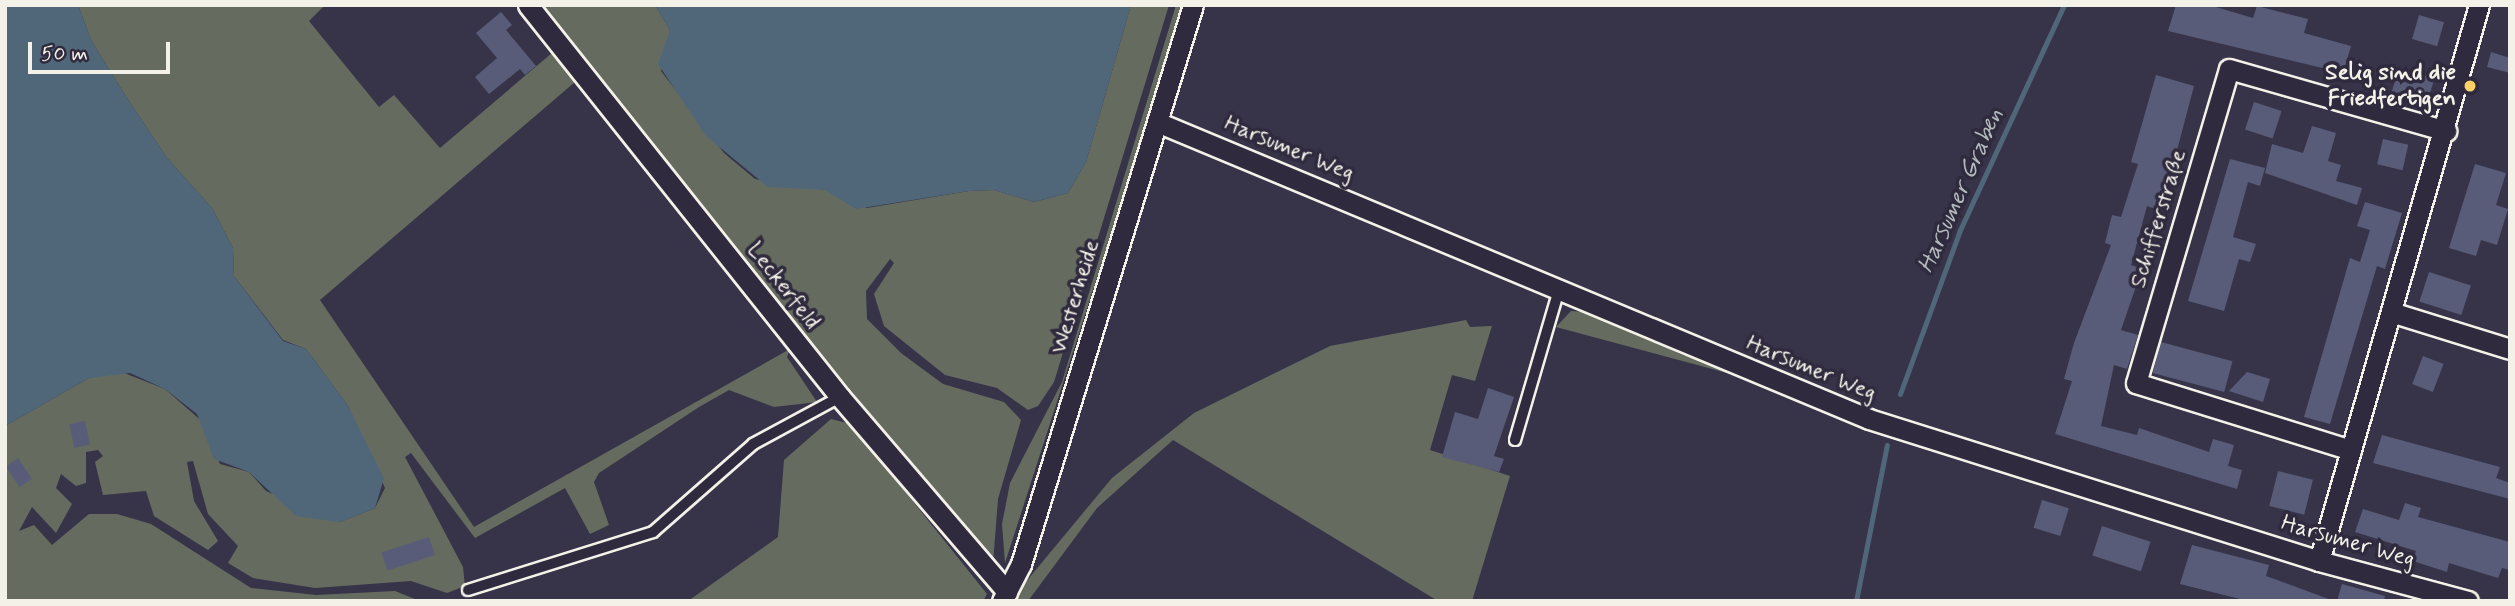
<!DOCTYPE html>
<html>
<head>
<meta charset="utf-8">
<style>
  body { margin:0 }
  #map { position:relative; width:2515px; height:606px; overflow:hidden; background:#373449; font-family:Mynerve,sans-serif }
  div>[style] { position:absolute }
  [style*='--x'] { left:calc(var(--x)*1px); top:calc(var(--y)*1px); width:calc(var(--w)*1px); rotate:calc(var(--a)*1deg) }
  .green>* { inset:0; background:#656c5f }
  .water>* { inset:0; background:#50677a }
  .stream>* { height:5px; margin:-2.5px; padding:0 2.5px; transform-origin:2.5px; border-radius:2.5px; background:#50677a }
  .building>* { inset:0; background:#585c79; transform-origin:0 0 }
  .roads { filter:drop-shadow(2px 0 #f4f1e8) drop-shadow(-2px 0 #f4f1e8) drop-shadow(0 2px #f4f1e8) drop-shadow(0 -2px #f4f1e8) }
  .lane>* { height:10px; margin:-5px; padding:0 5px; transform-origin:5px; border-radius:5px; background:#2f2a3d }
  .street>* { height:19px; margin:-9.5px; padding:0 9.5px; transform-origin:9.5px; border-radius:9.5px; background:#2f2a3d }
  .dots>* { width:19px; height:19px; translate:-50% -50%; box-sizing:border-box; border:4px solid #2f2a3d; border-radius:50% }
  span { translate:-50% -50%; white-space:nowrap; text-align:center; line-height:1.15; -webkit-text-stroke:7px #2f2a3d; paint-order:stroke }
  .poi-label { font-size:23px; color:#f4f1e8; font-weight:700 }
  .right { translate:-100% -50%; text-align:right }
  .street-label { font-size:23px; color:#f4f1e8 }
  .water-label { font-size:24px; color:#b2babc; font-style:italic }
  .frame { position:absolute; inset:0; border:7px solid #f4f1e8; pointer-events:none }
  .scale { position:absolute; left:28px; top:42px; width:142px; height:32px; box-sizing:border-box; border:4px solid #f4f1e8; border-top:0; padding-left:9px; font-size:21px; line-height:24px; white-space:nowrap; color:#f4f1e8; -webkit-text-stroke:5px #2f2a3d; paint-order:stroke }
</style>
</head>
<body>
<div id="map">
  <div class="green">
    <i style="clip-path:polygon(78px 5px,325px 5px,309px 21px,379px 107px,394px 95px,440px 148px,552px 53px,575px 82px,320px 300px,474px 527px,790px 349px,787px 357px,817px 402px,774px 407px,729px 390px,699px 407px,599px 473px,594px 482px,609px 525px,590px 534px,565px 488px,475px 538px,411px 453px,405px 457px,463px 567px,465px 586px,447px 593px,411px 581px,315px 588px,253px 578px,228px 563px,238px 546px,208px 514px,193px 461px,187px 462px,194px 501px,218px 541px,208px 550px,154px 516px,146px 491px,103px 495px,95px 462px,103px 456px,98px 450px,86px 452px,86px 483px,76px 486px,61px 474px,56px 488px,72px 504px,56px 533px,32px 507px,19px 531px,34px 525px,52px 545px,89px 514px,117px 514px,151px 524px,251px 588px,316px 595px,395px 591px,420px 601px,5px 601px,5px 426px,89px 378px,119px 371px,165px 389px,205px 424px,220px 464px,249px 472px,266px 491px,340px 522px,375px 508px,385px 488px,348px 406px,306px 349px,283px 340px,234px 276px,233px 248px,212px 208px,167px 158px,125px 95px,91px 40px)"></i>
    <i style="clip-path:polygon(535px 5px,655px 5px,670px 30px,661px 71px,724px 153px,755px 179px,825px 190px,867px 208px,969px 191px,994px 190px,1034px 202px,1068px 193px,1086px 162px,1131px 5px,1169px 5px,1054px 382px,1038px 406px,1028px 410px,997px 388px,945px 375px,884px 326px,874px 294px,894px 263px,890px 259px,866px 291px,867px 319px,901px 353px,943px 384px,1004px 402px,1021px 420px,998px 499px,993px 564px)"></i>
    <i style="clip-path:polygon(1176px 5px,1185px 5px,1005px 563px,1002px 524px,1010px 483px,1062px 382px)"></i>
    <i style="clip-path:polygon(1571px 311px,1599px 313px,1680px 354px,1768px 384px,1556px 327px)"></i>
    <i style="clip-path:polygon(1466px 320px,1470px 327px,1492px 326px,1475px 381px,1452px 375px,1430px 450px,1510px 476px,1472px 601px,1438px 601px,1173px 440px,1097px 508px,1028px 601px,1010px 601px,1112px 478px,1194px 413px,1330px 346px)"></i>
    <i style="clip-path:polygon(831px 419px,851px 424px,987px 594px,983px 601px,688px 601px,778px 537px,784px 460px)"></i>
  </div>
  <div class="water">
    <i style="clip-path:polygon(5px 5px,78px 5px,91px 40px,125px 95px,167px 158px,212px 208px,233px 248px,234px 276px,283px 341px,306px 349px,348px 406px,384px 478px,375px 508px,340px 522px,296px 516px,249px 472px,214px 459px,197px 414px,165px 389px,130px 373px,89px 378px,5px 426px)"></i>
    <i style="clip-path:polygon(655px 5px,1131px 5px,1086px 162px,1068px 193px,1034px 202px,994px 190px,969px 191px,856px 209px,825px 190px,768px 187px,706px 136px,658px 64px,670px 30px)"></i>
  </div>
  <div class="stream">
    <i style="--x:1900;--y:394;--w:175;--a:-69.9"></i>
    <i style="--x:1960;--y:230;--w:248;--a:-65.2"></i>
    <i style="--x:1856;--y:601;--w:159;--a:-78.8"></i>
  </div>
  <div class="building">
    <i style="clip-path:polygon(2176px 5px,2209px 5px,2253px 18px,2257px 6px,2308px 19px,2304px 33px,2351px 46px,2343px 73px,2168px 31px)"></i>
    <i style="clip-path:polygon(501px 12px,512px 25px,506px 30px,536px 66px,525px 75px,520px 69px,489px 94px,475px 77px,497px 58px,476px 33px)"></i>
    <i style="left:2419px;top:15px;width:26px;height:25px;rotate:16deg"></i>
    <i style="clip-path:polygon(2491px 52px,2510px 58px,2510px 73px,2487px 67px)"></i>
    <i style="left:2399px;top:68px;width:37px;height:27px;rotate:17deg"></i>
    <i style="clip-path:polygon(2156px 75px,2194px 86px,2161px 211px,2147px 206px,2131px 265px,2142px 269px,2121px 330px,2138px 335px,2127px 369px,2114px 365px,2101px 426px,2137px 435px,2139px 428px,2209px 452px,2213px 439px,2234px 445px,2228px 466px,2242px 470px,2237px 489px,2055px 434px,2072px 381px,2064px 379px,2074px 343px,2111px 245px,2105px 243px,2112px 215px,2121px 217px,2138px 164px,2131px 162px)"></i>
    <i style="left:2254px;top:102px;width:29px;height:29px;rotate:18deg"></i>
    <i style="clip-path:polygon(2312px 126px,2336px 133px,2328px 161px,2341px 165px,2336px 181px,2362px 188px,2357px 205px,2265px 173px,2272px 144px,2303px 153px)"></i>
    <i style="left:2383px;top:139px;width:26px;height:26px;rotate:13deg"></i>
    <i style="clip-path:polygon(2230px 159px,2265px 168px,2260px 186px,2248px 182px,2233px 237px,2256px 244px,2250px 262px,2239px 259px,2224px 311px,2188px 301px)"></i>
    <i style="clip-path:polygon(2475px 164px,2506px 173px,2496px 205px,2508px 209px,2497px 245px,2481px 240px,2476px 256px,2449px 248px)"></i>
    <i style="clip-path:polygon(2365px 202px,2402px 213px,2385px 269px,2377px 266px,2330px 424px,2304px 417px,2350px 258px,2360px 262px,2370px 230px,2357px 226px)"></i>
    <i style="left:2429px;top:272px;width:44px;height:31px;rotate:18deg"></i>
    <i style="left:2161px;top:342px;width:74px;height:32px;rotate:15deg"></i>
    <i style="left:2423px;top:356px;width:22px;height:30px;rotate:21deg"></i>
    <i style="clip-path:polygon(2247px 372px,2270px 379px,2263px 402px,2229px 391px)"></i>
    <i style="clip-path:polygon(1488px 388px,1514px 397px,1494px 456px,1504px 459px,1499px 472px,1442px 457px,1455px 412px,1478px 419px)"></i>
    <i style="left:85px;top:421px;width:24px;height:16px;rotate:78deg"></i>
    <i style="clip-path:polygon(2382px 435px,2500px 467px,2496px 478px,2510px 483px,2510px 499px,2373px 463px)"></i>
    <i style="left:18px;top:458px;width:25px;height:15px;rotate:56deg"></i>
    <i style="left:2278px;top:471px;width:36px;height:36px;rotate:14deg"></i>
    <i style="left:2042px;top:500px;width:28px;height:29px;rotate:17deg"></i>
    <i style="clip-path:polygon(2405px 503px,2421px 508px,2418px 517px,2510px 542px,2510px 570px,2502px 568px,2498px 578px,2449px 563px,2447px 572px,2413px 561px,2416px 551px,2355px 532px,2363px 509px,2399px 520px)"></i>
    <i style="left:2102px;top:526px;width:51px;height:31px;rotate:18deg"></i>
    <i style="left:429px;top:537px;width:19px;height:50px;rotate:72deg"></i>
    <i style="clip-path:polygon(2192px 545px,2269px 565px,2266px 576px,2334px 601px,2248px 601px,2180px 584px)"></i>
    <i style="clip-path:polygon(2342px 584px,2385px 596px,2384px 601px,2337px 601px)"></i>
  </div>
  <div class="roads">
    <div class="lane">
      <i style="--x:1515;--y:440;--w:153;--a:-73.7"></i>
      <i style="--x:468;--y:590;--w:194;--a:-17.4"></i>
      <i style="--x:653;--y:532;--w:133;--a:-41.3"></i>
      <i style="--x:753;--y:444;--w:99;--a:-28.4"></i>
    </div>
    <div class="street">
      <i style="--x:528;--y:5;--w:501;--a:51.48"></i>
      <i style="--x:840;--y:397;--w:257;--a:49.4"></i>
      <i style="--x:1157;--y:122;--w:771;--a:22.64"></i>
      <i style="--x:1869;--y:419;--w:472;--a:17.5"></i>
      <i style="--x:2319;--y:561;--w:154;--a:15"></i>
      <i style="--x:2394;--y:313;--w:121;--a:17.2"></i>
      <i style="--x:2351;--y:450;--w:225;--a:-162.7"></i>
      <i style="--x:2136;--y:383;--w:327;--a:-73.5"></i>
      <i style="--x:2229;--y:69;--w:226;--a:15.9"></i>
      <i style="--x:2319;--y:561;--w:579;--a:-73.95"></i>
      <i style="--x:1002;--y:601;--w:42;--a:-62.8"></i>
      <i style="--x:1021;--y:564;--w:585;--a:-72.9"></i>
    </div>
  </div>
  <div class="dots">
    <i style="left:2470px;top:86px;background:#ffd166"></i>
  </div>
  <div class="poi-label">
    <span class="right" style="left:2456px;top:86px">Selig sind die<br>Friedfertigen</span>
  </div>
  <div class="street-label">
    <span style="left:1289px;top:149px;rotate:22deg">Harsumer Weg</span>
    <span style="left:2159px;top:219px;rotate:-73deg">Schifferstraße</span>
    <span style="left:783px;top:286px;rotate:52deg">Leckerfeld</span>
    <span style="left:1076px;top:297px;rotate:-73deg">Westerheide</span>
    <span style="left:1811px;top:369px;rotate:22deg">Harsumer Weg</span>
    <span style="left:2348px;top:542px;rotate:16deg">Harsumer Weg</span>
  </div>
  <div class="water-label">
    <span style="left:1961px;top:191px;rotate:-66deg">Harsumer Graben</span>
  </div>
  <div class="frame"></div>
  <div class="scale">50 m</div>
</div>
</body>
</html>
